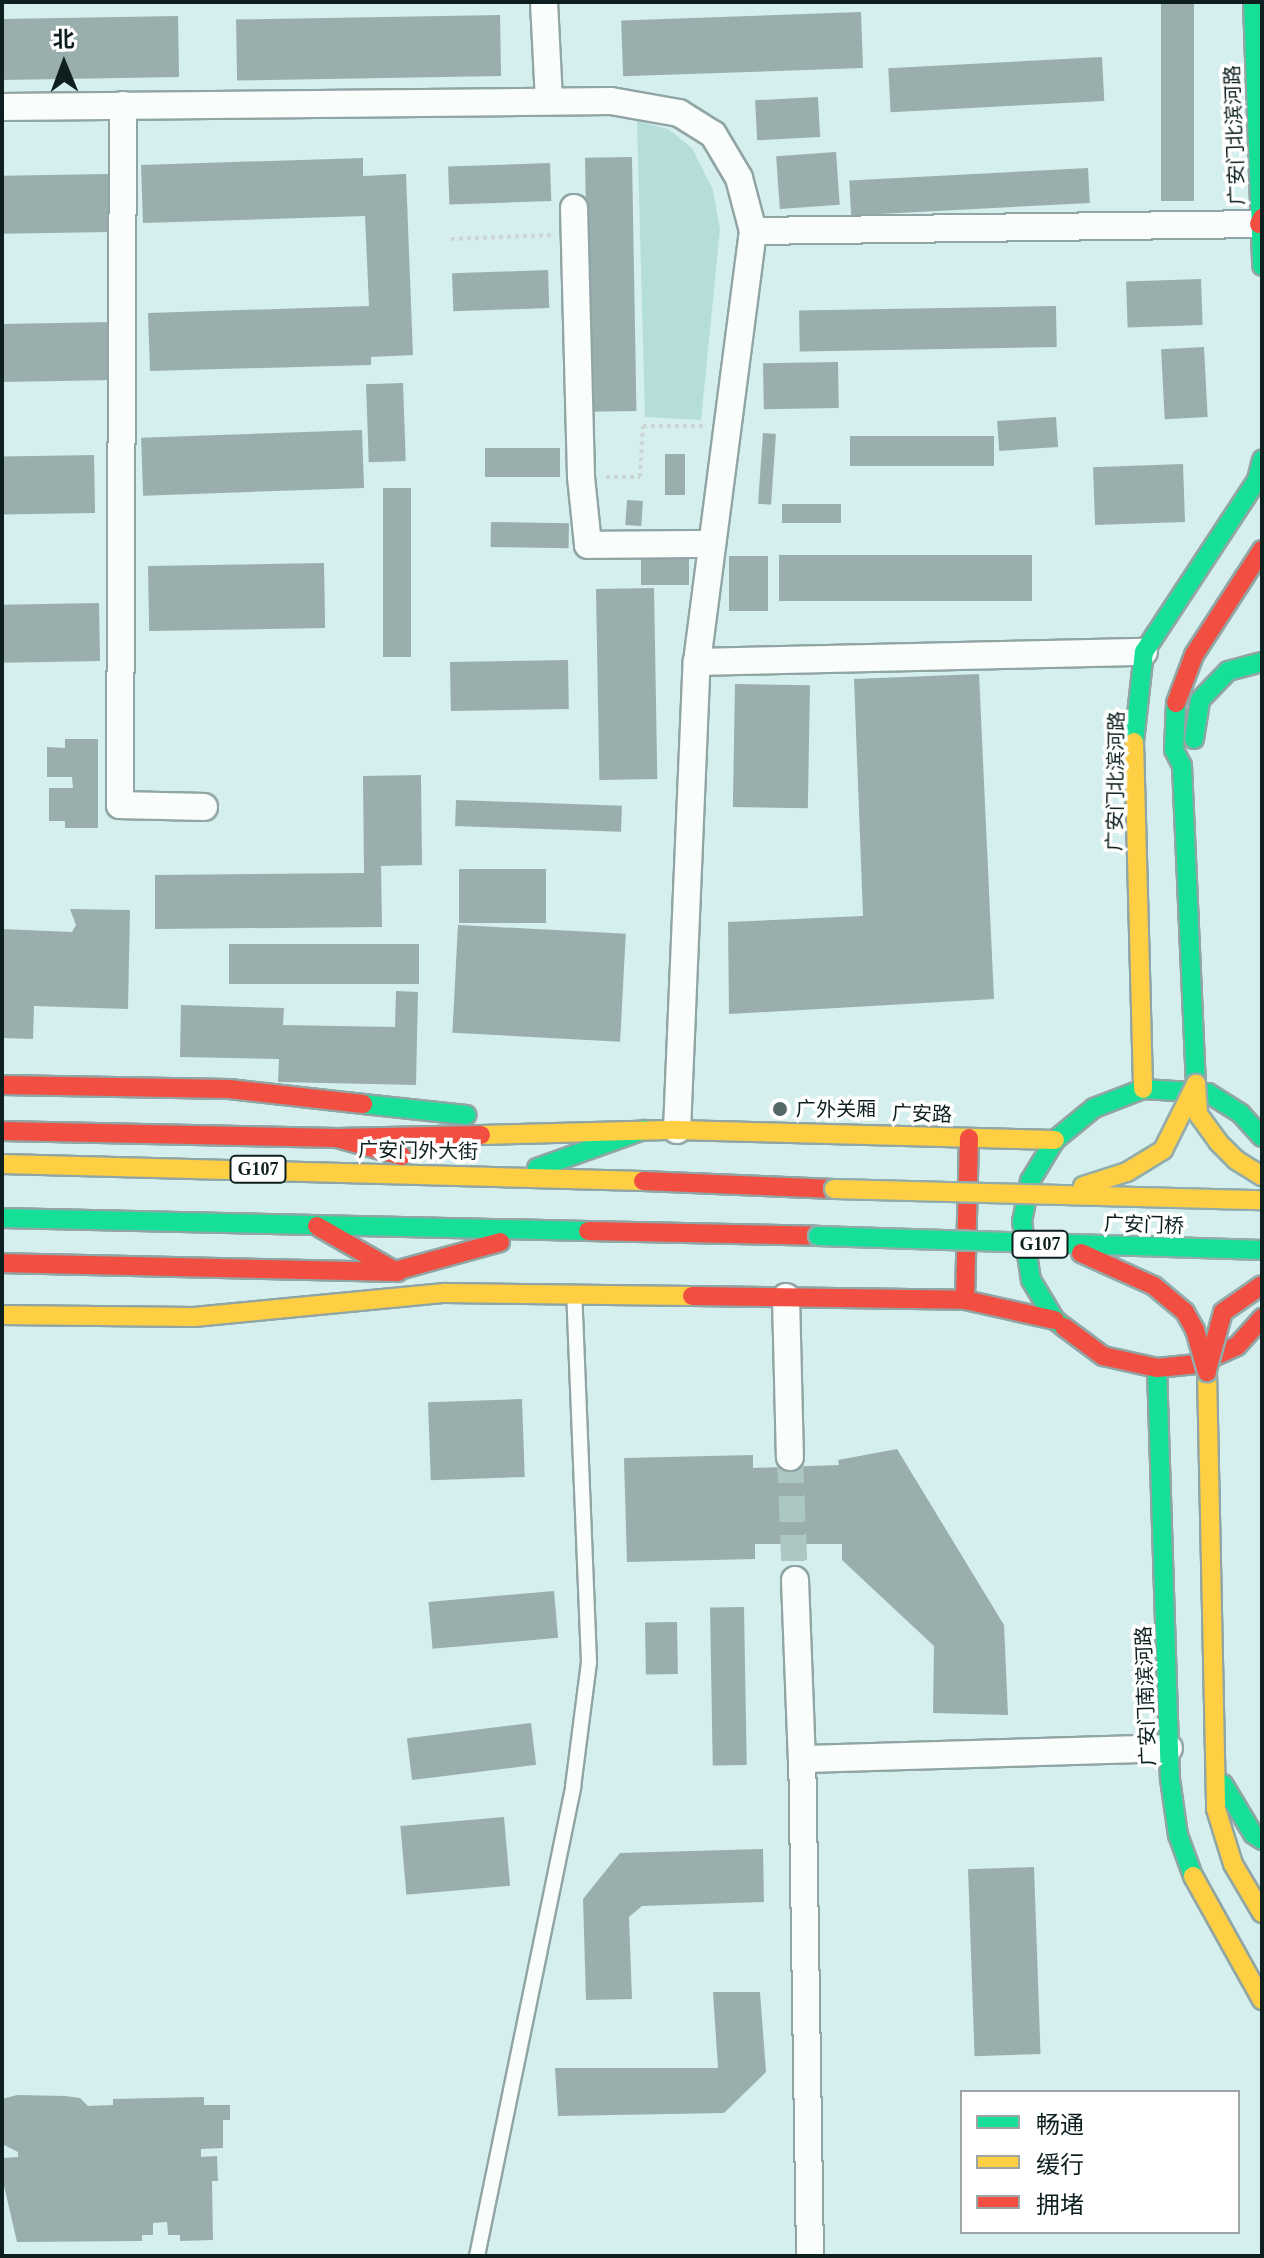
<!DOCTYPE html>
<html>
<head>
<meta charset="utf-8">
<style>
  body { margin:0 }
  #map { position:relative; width:1264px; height:2258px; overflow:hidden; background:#d4efed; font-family:"Times New Roman","Noto Sans SC",serif }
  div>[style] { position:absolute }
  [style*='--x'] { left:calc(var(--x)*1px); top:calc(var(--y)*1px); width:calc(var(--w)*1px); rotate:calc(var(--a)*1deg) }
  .green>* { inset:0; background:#b5dedb }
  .building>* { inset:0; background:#9aafad; transform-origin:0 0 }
  .street-tunnel>* { height:26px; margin-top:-13px; transform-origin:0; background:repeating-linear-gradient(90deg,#acc6c4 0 26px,transparent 0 39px) }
  .path>* { height:4px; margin-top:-2px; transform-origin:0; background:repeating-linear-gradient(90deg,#ced6d5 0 4px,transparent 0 8px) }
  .roads { filter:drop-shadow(2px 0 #91a5a4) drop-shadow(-2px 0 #91a5a4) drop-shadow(0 2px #91a5a4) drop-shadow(0 -2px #91a5a4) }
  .lane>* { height:14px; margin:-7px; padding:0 7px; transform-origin:7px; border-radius:7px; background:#f9fdfc }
  .street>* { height:26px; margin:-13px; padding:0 13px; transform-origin:13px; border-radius:13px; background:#f9fdfc }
  .fast>* { height:18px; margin:-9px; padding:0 9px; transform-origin:9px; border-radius:9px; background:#16e098 }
  .slow>* { height:18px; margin:-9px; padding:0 9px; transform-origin:9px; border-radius:9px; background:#ffcf43 }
  .jam>* { height:18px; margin:-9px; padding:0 9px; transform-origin:9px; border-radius:9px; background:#f24e42 }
  .bridges { filter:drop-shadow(2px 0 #91acab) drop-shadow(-2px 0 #91acab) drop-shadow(0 2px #91acab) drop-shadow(0 -2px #91acab) }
  .fast-bridge>* { height:18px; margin:-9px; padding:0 9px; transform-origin:9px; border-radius:9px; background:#16e098 }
  .slow-bridge>* { height:18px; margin:-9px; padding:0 9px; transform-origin:9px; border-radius:9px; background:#ffcf43 }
  .jam-bridge>* { height:18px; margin:-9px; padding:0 9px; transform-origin:9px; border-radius:9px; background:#f24e42 }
  .dots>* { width:22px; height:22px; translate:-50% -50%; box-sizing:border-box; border:4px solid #fff; border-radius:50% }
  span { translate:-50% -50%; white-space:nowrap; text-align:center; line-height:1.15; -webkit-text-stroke:7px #fff; paint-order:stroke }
  .shield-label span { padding:2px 6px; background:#fff; border:2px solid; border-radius:6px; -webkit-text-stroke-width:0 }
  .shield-label { font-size:18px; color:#0d201f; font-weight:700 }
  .street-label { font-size:20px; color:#0d201f }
  .poi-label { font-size:20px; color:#0d201f }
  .left { translate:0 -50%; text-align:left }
  .frame { position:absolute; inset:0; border:4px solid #0d201f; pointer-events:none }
  .legend { position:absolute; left:960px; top:2090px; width:280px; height:144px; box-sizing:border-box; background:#fff; border:2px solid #9ea6a5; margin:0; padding:10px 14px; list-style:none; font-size:24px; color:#0d201f }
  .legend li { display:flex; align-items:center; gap:16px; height:40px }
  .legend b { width:40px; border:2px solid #9ea6a5 }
  .north { position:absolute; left:24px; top:24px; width:80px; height:80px; -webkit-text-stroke:6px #fff; paint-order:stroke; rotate:359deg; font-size:22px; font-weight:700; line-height:32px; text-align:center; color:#0d201f }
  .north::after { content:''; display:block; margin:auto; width:28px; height:36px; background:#0d201f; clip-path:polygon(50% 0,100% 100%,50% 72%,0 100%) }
</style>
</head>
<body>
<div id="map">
  <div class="green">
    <i style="clip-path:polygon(637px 121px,668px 129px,692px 148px,713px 190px,720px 229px,701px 420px,645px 417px)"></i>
  </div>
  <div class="building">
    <i style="left:1161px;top:2px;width:33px;height:199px"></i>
    <i style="left:861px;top:12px;width:56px;height:240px;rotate:88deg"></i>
    <i style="left:500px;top:15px;width:61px;height:264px;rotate:89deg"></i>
    <i style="left:178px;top:16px;width:61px;height:176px;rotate:89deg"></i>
    <i style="left:1102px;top:57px;width:44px;height:214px;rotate:87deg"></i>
    <i style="left:818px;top:97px;width:40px;height:63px;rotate:87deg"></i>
    <i style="left:836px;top:152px;width:53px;height:60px;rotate:86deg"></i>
    <i style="left:632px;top:157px;width:254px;height:47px;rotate:89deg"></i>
    <i style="clip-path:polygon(363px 158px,363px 176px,406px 174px,413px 355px,371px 357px,371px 365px,150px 371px,148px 313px,369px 306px,365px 216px,143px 223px,141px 165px)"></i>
    <i style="left:550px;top:163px;width:38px;height:102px;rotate:88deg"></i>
    <i style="left:1088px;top:168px;width:35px;height:239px;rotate:87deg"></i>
    <i style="left:109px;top:174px;width:58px;height:107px;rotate:89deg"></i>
    <i style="left:548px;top:270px;width:38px;height:96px;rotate:88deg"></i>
    <i style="left:1201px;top:279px;width:46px;height:75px;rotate:88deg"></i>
    <i style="left:1056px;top:306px;width:41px;height:257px;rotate:89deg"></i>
    <i style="left:114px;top:322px;width:58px;height:112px;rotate:89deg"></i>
    <i style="left:1204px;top:347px;width:70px;height:43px;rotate:87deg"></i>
    <i style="left:838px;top:362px;width:46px;height:75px;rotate:89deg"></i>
    <i style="left:403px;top:383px;width:78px;height:37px;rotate:88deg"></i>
    <i style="left:1056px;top:417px;width:30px;height:59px;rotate:86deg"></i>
    <i style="left:362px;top:430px;width:58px;height:221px;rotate:88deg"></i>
    <i style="left:763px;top:433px;width:13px;height:71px;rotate:4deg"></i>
    <i style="left:994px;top:436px;width:30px;height:144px;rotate:90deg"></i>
    <i style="left:485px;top:448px;width:75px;height:29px"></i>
    <i style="left:665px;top:454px;width:20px;height:41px"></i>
    <i style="left:94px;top:455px;width:58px;height:92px;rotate:89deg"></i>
    <i style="left:1183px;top:464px;width:58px;height:90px;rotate:88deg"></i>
    <i style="left:383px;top:488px;width:28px;height:169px"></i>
    <i style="left:627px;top:500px;width:16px;height:25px;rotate:4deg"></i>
    <i style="left:841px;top:504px;width:19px;height:59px;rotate:90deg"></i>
    <i style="left:491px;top:522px;width:78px;height:25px;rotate:1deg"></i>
    <i style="left:689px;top:550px;width:35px;height:48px;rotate:90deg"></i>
    <i style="left:779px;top:555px;width:253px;height:46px"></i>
    <i style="left:729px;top:556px;width:39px;height:55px"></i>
    <i style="left:324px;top:563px;width:65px;height:176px;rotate:89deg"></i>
    <i style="left:654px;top:588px;width:191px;height:58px;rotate:89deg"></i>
    <i style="left:99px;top:603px;width:58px;height:97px;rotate:89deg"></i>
    <i style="left:568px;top:660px;width:49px;height:118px;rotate:89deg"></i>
    <i style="clip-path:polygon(979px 674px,994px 999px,729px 1014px,728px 922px,863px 916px,854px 679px)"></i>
    <i style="left:735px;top:684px;width:75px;height:123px;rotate:1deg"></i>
    <i style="clip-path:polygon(65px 739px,98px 739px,98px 828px,65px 828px,65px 821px,49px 821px,49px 788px,73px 788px,72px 777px,47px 777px,47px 747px,65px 748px)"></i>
    <i style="clip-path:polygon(421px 775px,422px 865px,381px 866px,382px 927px,155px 929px,155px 875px,364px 873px,363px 776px)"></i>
    <i style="left:456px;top:800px;width:166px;height:26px;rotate:2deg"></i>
    <i style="left:459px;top:869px;width:87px;height:54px"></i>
    <i style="clip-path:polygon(70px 909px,130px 910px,128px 1009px,34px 1006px,33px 1039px,2px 1038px,2px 929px,72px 932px,76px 925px)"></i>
    <i style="left:458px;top:925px;width:168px;height:108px;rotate:3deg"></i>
    <i style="left:419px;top:944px;width:40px;height:190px;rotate:90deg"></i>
    <i style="clip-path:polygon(396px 991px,418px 992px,416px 1085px,278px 1082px,279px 1059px,180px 1057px,181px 1005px,284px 1008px,283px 1025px,395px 1027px)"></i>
    <i style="left:522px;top:1399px;width:78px;height:94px;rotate:88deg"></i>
    <i style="clip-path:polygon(897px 1449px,1004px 1625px,1008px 1715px,933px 1713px,934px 1646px,842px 1560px,842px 1544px,755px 1544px,755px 1559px,627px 1562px,624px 1458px,753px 1455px,753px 1468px,839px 1465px,838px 1460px)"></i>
    <i style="left:554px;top:1591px;width:47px;height:126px;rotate:85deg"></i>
    <i style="left:744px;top:1607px;width:158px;height:34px;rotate:89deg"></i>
    <i style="left:677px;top:1622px;width:52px;height:32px;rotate:89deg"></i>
    <i style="left:531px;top:1723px;width:42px;height:125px;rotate:83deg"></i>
    <i style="left:504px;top:1817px;width:69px;height:104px;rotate:85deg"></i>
    <i style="clip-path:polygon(763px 1849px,764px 1902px,642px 1906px,629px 1917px,632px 1999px,586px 2000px,583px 1899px,620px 1853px)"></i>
    <i style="left:1034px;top:1867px;width:187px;height:66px;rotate:88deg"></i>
    <i style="clip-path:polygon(713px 1992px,760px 1992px,766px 2072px,724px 2113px,558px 2116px,555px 2068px,718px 2068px)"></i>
    <i style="clip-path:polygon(17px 2095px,65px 2096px,80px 2098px,88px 2106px,113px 2105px,113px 2099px,204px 2097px,204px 2105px,230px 2105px,230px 2120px,223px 2120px,223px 2148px,201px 2149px,201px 2157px,217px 2156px,218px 2181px,212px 2181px,213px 2240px,180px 2241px,180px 2235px,168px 2235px,167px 2222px,153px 2223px,153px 2235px,142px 2235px,142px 2241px,17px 2242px,2px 2177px,2px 2158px,18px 2157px,18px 2152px,2px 2144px,2px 2099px)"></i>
  </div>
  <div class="street-tunnel">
    <i style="--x:790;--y:1457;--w:123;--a:87.7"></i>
  </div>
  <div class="path">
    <i style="--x:451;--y:239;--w:101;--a:-2.3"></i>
    <i style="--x:606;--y:477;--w:34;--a:0"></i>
    <i style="--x:640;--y:477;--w:51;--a:-86.6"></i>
    <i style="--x:643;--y:426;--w:62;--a:0"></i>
  </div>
  <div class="roads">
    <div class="lane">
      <i style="--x:477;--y:2256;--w:479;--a:-78.4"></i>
      <i style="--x:573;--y:1787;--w:126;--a:-82.7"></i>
      <i style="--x:589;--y:1662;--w:367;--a:-92.3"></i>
    </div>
    <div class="street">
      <i style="--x:544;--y:2;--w:98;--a:87.1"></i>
      <i style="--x:123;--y:105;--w:700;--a:90.25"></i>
      <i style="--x:120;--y:805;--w:84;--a:1.4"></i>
      <i style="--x:2;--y:107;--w:609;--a:-0.56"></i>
      <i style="--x:611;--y:101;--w:69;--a:10"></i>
      <i style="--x:679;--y:113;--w:40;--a:32"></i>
      <i style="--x:713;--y:134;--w:51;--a:59.4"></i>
      <i style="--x:739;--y:178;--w:55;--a:75.2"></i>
      <i style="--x:753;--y:231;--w:506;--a:-0.79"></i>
      <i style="--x:574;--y:208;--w:269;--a:88.5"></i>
      <i style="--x:581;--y:477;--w:68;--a:84.1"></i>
      <i style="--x:588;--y:545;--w:124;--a:-0.5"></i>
      <i style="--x:697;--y:662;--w:447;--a:-1.3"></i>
      <i style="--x:677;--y:1130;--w:468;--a:-87.6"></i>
      <i style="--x:697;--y:662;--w:435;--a:-82.6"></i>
      <i style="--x:786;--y:1297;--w:160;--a:88.6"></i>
      <i style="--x:795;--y:1580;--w:179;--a:87.8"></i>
      <i style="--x:810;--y:2256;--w:497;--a:-90.9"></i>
      <i style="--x:802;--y:1759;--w:367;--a:-1.7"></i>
    </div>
    <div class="fast">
      <i style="--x:1253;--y:2;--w:264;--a:88"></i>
      <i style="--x:1176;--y:703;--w:47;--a:92.4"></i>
      <i style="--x:1174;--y:750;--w:18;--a:63"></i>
      <i style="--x:1182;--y:766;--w:318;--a:87.5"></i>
      <i style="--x:1194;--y:739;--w:39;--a:-81"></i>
      <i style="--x:1200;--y:700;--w:40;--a:-46"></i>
      <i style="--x:1228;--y:671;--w:35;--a:-15"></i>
      <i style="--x:1134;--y:742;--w:91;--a:-83.7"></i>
      <i style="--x:1144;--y:652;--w:206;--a:-56.7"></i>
      <i style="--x:1257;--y:480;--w:21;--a:-76"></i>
      <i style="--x:363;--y:1104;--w:104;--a:6.1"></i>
      <i style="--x:537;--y:1168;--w:114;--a:-19.6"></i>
      <i style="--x:2;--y:1218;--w:586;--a:1.27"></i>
      <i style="--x:1064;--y:1327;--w:11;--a:-142"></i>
      <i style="--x:1055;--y:1320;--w:47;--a:-121"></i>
      <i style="--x:1031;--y:1280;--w:59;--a:-98.8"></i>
      <i style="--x:1022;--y:1222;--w:42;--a:-79"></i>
      <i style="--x:1030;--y:1181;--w:48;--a:-58.6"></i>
      <i style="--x:1055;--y:1140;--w:50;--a:-39.4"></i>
      <i style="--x:1094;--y:1108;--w:53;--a:-21.2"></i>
      <i style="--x:1143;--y:1089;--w:65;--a:3.5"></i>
      <i style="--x:1208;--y:1093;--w:39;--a:32"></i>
      <i style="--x:1241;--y:1114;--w:31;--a:48"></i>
      <i style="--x:1157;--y:1368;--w:411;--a:88.2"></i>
      <i style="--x:1170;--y:1779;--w:57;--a:81.9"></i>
      <i style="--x:1178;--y:1835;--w:44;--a:69.9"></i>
      <i style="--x:1223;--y:1784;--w:58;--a:59"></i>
      <i style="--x:1253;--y:1834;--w:11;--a:34"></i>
    </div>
    <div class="slow">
      <i style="--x:1134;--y:742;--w:347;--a:88.5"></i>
      <i style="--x:481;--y:1135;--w:196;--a:-1.5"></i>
      <i style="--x:677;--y:1130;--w:378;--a:1.5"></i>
      <i style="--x:2;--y:1164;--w:641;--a:1.52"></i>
      <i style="--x:2;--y:1315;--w:192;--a:0.6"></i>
      <i style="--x:194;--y:1317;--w:252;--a:-5.5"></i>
      <i style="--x:445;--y:1293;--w:247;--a:0.7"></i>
      <i style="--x:1207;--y:1372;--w:437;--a:88.8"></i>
      <i style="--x:1216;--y:1809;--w:58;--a:72.8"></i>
      <i style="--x:1233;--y:1864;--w:57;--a:59.4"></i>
      <i style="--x:1193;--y:1876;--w:142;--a:60.9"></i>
    </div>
    <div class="jam">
      <i style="--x:1259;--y:224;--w:7;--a:-63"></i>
      <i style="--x:1176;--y:703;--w:51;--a:-69.4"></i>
      <i style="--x:1194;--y:655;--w:125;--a:-57.1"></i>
      <i style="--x:2;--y:1085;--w:227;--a:1"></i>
      <i style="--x:229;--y:1089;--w:135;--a:6.4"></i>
      <i style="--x:2;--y:1131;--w:335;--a:1.2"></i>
      <i style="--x:337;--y:1138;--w:144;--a:-1.2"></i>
      <i style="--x:337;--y:1138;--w:67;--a:15.5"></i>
      <i style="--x:643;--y:1181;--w:191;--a:2.4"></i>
      <i style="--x:317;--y:1226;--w:90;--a:30"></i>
      <i style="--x:395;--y:1271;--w:109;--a:-15.4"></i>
      <i style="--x:588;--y:1231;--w:230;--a:1.2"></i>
      <i style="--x:2;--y:1263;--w:396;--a:1.3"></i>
      <i style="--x:692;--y:1296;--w:273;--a:0.8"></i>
      <i style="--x:965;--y:1300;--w:92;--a:12.5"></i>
      <i style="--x:965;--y:1300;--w:162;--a:-88.6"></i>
      <i style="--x:1064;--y:1327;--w:49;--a:36.6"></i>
      <i style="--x:1103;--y:1356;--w:55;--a:12.5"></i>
      <i style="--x:1157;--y:1368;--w:40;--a:-5.7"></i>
      <i style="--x:1197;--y:1364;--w:44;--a:-24.2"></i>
      <i style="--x:1237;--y:1346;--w:38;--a:-48"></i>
    </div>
  </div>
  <div class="bridges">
    <div class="fast-bridge">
      <i style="--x:818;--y:1236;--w:444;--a:1.8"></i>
    </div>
    <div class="slow-bridge">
      <i style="--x:1196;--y:1084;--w:30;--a:86"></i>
      <i style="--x:1198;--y:1114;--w:34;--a:54"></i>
      <i style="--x:1218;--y:1142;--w:25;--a:45"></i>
      <i style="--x:1236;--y:1160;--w:31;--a:32"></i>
      <i style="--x:1083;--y:1186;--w:46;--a:-17.7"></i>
      <i style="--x:1127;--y:1172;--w:42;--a:-31.4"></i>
      <i style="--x:1163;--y:1150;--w:74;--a:-63.4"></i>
      <i style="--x:834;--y:1189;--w:428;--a:1.5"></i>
    </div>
    <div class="jam-bridge">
      <i style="--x:1081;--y:1253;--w:80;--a:24.3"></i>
      <i style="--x:1154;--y:1286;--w:40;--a:40"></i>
      <i style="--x:1185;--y:1312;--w:21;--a:61"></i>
      <i style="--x:1195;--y:1330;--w:44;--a:74.1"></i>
      <i style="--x:1207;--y:1370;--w:60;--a:-74.6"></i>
      <i style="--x:1223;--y:1312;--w:47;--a:-34.7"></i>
    </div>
  </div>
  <div class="dots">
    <i style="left:780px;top:1109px;background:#536867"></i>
  </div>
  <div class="shield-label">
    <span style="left:258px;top:1169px">G107</span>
    <span style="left:1040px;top:1244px">G107</span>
  </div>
  <div class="street-label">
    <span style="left:1235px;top:135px;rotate:-92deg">广安门北滨河路</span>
    <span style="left:1116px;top:781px;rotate:-89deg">广安门北滨河路</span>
    <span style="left:922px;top:1114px;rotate:2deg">广安路</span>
    <span style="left:418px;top:1151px;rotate:1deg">广安门外大街</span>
    <span style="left:1144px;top:1225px;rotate:2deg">广安门桥</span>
    <span style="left:1146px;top:1696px;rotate:-92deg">广安门南滨河路</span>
  </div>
  <div class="poi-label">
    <span class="left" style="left:796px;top:1109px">广外关厢</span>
  </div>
  <div class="frame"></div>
  <ul class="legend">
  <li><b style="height:10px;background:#16e098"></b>畅通</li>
  <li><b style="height:10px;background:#ffcf43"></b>缓行</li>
  <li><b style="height:10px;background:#f24e42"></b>拥堵</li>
  </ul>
  <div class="north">北</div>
</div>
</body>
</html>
